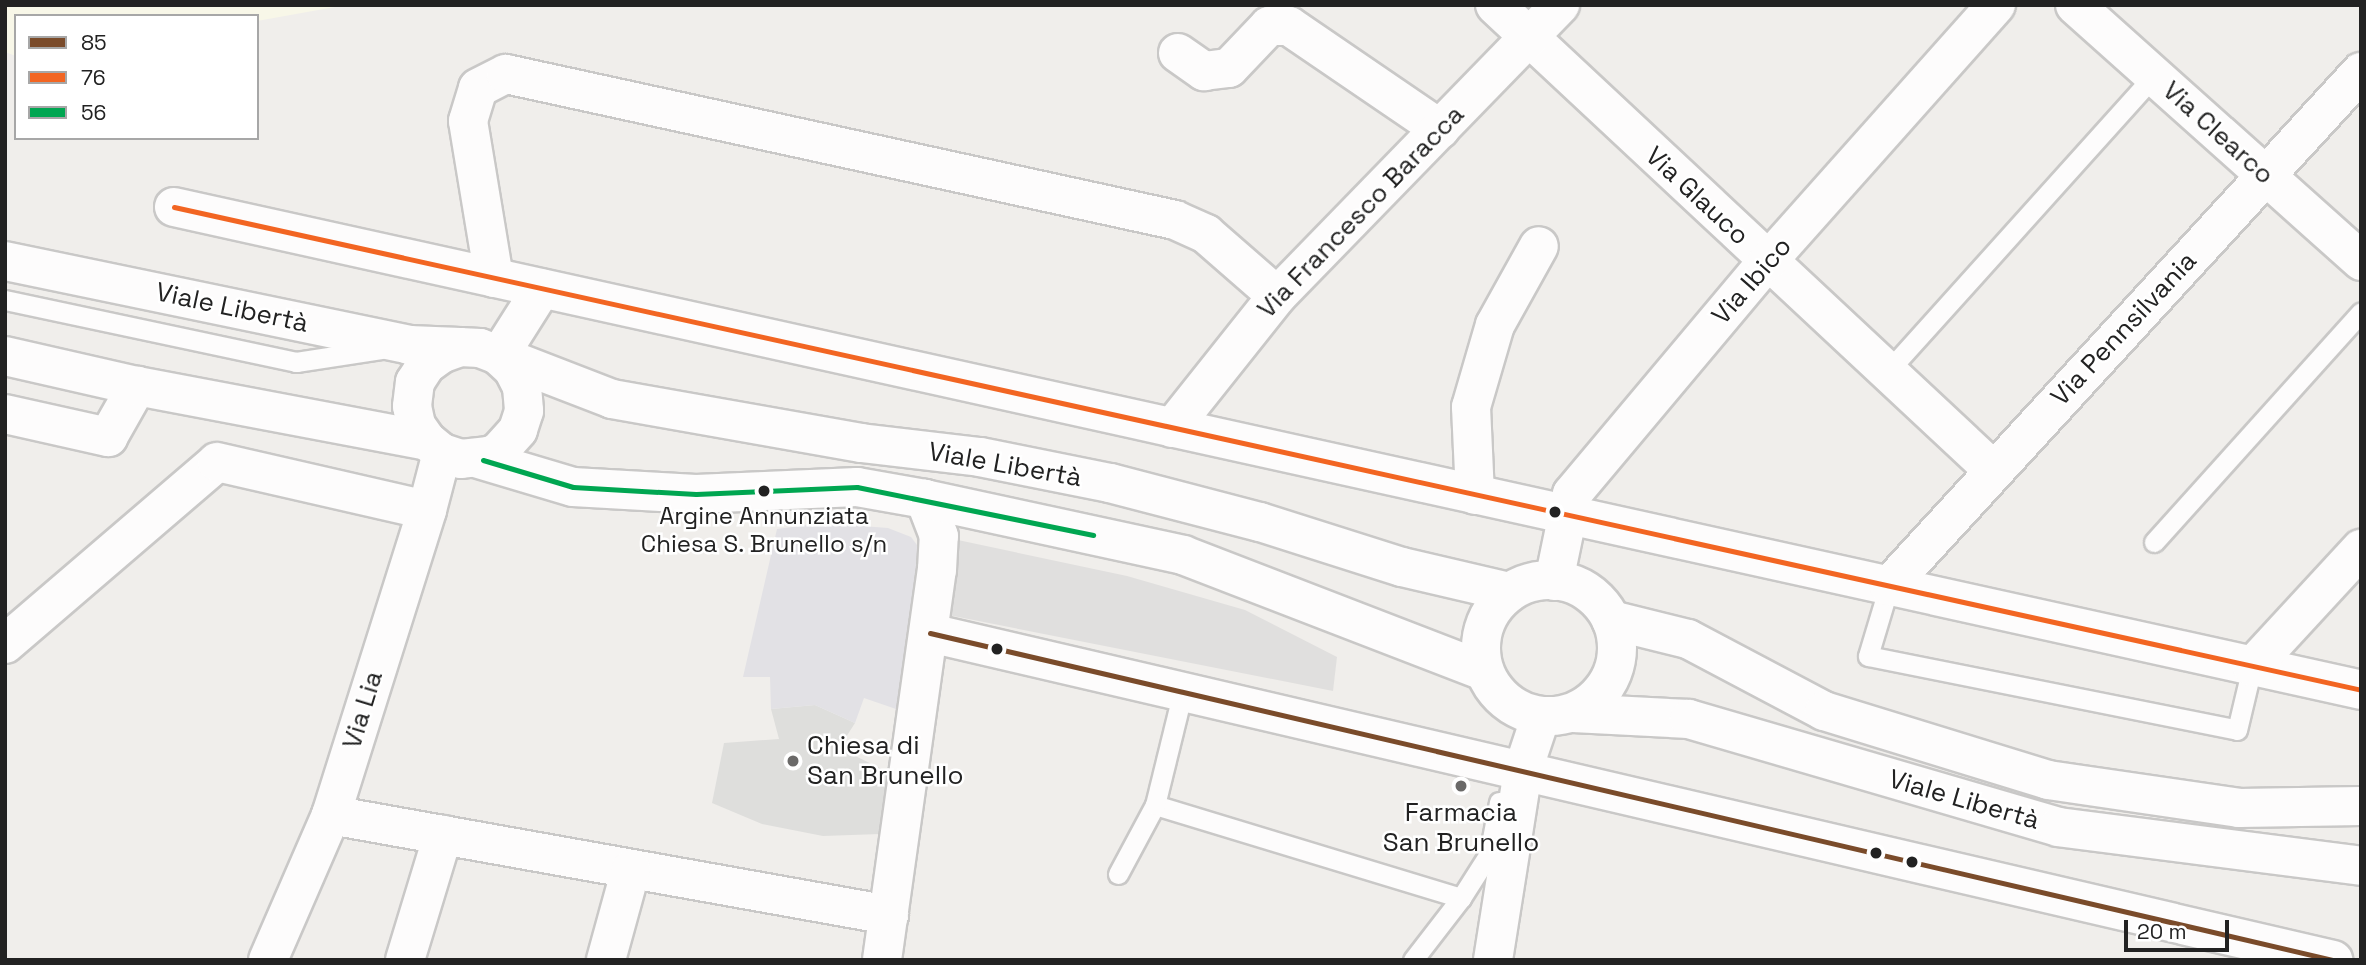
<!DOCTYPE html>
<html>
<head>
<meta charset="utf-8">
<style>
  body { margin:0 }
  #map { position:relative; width:2366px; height:965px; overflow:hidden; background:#f0eeeb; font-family:"Space Grotesk",sans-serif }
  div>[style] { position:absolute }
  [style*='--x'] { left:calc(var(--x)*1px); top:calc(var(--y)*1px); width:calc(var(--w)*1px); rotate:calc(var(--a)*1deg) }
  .education>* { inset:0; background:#f8f7e8 }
  .religious>* { inset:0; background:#dededc }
  .parking>* { inset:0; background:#e0dfde }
  .plaza>* { inset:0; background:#e2e1e5 }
  .roads { filter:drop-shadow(2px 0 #c9c8c7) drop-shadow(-2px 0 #c9c8c7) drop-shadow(0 2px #c9c8c7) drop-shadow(0 -2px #c9c8c7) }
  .service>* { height:19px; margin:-9.5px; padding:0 9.5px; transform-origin:9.5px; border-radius:9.5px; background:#fdfcfc }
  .minor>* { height:38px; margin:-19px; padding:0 19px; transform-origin:19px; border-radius:19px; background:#fdfcfc }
  .tertiary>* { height:38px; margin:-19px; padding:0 19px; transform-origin:19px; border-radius:19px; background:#fdfcfc }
  .tertiary>.ring { margin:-19px; padding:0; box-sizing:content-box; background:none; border:38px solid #fdfcfc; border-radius:50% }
  .bus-1>* { height:5px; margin:-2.5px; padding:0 2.5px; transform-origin:2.5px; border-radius:2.5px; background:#7a4b2a }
  .bus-2>* { height:5px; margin:-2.5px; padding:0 2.5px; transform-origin:2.5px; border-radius:2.5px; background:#f26522 }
  .bus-3>* { height:5px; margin:-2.5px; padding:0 2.5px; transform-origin:2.5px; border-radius:2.5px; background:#00a651 }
  .dots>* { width:19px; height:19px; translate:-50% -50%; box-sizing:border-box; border:4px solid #fff; border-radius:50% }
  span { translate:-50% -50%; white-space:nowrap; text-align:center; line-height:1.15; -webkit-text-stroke:5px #fff; paint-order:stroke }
  .bus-label { font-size:24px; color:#222 }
  .street-label { font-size:26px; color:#222 }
  .poi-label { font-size:26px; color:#222 }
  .left { translate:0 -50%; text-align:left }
  .frame { position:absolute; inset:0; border:7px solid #222; pointer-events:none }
  .legend { position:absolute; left:14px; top:14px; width:245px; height:126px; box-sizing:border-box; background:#fff; border:2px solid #a7a7a7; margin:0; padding:9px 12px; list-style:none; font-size:21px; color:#222 }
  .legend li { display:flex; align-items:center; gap:14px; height:35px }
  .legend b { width:35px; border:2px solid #a7a7a7 }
  .scale { position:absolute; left:2124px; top:920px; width:105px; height:32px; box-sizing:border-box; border:4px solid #222; border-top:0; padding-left:9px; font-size:21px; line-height:24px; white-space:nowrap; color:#222; -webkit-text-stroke:5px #fff; paint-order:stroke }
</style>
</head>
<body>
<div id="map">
  <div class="education">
    <i style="clip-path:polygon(5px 5px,346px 5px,257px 21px,257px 16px,16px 16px,16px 56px,5px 52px)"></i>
  </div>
  <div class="religious">
    <i style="clip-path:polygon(815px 705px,855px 723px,839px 748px,892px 774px,880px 834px,823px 836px,762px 824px,712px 803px,724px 743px,779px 739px,771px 709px)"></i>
  </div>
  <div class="parking">
    <i style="clip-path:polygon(939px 536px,1127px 576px,1245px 610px,1337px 657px,1333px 691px,933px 612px)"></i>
  </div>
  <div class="plaza">
    <i style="clip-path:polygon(823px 523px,888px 528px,911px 537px,926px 557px,896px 709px,864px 698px,855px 723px,815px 705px,771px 709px,770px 677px,743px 677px,777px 529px)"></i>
  </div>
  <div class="roads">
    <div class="service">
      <i style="--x:5;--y:300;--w:298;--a:12"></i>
      <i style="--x:296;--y:362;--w:86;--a:-8.7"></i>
      <i style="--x:1889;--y:370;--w:396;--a:-48"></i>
      <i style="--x:2154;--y:542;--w:309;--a:-48"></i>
      <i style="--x:1889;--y:586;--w:73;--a:106.7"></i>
      <i style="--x:1868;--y:656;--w:376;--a:11.3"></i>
      <i style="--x:2237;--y:730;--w:65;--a:-76.6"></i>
      <i style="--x:1155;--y:805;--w:320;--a:16.9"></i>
      <i style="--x:1118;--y:874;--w:78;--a:-61.8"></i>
      <i style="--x:1155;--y:805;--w:117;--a:-76.2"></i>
      <i style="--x:1413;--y:960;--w:78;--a:-52.3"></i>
      <i style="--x:1461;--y:898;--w:52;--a:-57.5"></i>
      <i style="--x:1489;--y:854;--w:53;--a:-79.1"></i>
    </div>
    <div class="minor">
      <i style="--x:1495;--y:5;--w:681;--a:43.04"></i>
      <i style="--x:2075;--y:5;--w:384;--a:41.8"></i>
      <i style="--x:1178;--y:53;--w:32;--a:35"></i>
      <i style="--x:1204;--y:71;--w:25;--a:-7"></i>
      <i style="--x:1229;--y:68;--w:58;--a:-46.4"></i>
      <i style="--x:1269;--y:26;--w:20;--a:0"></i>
      <i style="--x:1289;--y:26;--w:183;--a:34.3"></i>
      <i style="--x:174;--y:207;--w:2240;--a:12.45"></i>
      <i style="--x:494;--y:278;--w:159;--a:-99.4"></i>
      <i style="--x:468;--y:121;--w:34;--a:-73"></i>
      <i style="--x:478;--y:88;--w:31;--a:-27"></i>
      <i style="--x:506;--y:74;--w:685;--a:12.31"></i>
      <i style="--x:1175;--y:220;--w:34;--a:24"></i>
      <i style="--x:1206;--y:234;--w:94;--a:41.1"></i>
      <i style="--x:499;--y:356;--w:80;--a:-57.7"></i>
      <i style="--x:5;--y:414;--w:106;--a:12.6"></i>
      <i style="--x:108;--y:437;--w:59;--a:-60.4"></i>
      <i style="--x:1172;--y:428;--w:169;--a:-51.5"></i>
      <i style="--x:1277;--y:296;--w:406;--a:-45.8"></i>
      <i style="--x:1475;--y:495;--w:88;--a:-92.6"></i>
      <i style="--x:1471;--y:407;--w:85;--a:-73.7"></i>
      <i style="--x:1495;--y:325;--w:90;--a:-60.9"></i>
      <i style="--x:1554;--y:581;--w:89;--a:-78.3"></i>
      <i style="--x:1572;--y:494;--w:303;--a:-50"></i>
      <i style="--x:1767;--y:262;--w:344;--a:-48.3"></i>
      <i style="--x:1889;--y:586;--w:698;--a:-47.44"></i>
      <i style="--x:930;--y:633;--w:1441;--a:13.12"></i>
      <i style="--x:5;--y:644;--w:279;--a:-40.6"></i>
      <i style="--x:217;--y:462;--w:215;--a:12.9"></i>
      <i style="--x:2252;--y:667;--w:161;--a:-47.3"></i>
      <i style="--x:331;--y:815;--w:567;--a:10.16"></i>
      <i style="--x:405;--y:960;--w:131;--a:-73.1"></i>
      <i style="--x:606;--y:960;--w:94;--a:-74.6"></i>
      <i style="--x:882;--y:960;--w:394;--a:-82"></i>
      <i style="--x:937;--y:570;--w:34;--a:-87"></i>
      <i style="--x:939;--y:536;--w:40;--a:-111"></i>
      <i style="--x:1493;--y:960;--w:192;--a:-81"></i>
      <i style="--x:1523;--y:770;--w:57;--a:-71.6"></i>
    </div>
    <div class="tertiary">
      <i style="--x:5;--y:261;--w:413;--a:11.7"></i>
      <i style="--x:409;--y:345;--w:51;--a:2.2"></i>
      <i style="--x:5;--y:356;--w:135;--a:12.8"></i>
      <i style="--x:137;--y:386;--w:295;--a:10.7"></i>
      <i style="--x:499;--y:356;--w:19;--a:43"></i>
      <i style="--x:513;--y:369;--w:20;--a:63"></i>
      <i style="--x:522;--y:387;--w:24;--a:85"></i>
      <i style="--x:524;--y:411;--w:20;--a:108"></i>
      <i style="--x:518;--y:430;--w:30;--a:132"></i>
      <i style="--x:498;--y:452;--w:10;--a:156"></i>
      <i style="--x:489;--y:456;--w:28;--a:174"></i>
      <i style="--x:461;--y:459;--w:20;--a:-162"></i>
      <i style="--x:442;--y:453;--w:19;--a:-141"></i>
      <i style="--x:427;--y:441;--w:19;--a:-125"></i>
      <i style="--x:416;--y:425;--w:19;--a:-102"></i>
      <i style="--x:412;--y:406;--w:24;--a:-83"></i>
      <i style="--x:415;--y:382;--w:20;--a:-57"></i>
      <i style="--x:426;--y:365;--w:19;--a:-36"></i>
      <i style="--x:441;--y:354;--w:20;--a:-20"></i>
      <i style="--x:460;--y:347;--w:20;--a:3"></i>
      <i style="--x:480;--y:348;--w:142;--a:21.1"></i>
      <i style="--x:612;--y:399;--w:253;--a:10"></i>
      <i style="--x:861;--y:443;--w:120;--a:6.7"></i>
      <i style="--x:980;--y:457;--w:133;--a:11.3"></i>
      <i style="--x:1110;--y:483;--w:155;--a:14.6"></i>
      <i style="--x:1260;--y:522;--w:149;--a:17.6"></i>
      <i style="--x:1402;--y:567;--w:110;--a:13.2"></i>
      <i style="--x:479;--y:459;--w:98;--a:16.6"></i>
      <i style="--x:573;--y:487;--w:123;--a:3.3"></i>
      <i style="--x:696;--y:494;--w:161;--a:-2.5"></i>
      <i style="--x:857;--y:487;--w:69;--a:10"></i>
      <i style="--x:925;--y:499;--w:264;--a:12.2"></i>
      <i style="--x:1183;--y:555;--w:323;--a:21.1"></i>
      <i class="ring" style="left:1481px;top:580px;width:98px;height:98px"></i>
      <i style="--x:1611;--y:620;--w:79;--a:13.9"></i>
      <i style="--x:1688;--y:639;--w:154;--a:27.9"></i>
      <i style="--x:1824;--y:711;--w:234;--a:17.1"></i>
      <i style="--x:2048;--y:780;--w:193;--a:8.3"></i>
      <i style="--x:2239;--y:808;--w:122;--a:-0.9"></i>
      <i style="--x:1573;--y:713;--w:116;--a:3"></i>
      <i style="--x:1689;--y:719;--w:384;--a:16.3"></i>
      <i style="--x:2058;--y:827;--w:305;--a:7.3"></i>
      <i style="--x:268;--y:960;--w:158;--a:-66.5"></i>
      <i style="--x:331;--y:815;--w:320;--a:-72.5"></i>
      <i style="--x:427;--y:510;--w:59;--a:-75.3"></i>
    </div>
  </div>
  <div class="bus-1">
    <i style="--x:930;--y:633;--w:1441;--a:13.12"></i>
  </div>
  <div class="bus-2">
    <i style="--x:174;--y:207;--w:2240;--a:12.45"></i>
  </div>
  <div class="bus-3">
    <i style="--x:483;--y:460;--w:94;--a:16.7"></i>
    <i style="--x:573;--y:487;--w:123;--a:3.3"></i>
    <i style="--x:696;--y:494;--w:161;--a:-2.5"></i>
    <i style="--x:857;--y:487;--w:241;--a:11.5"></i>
  </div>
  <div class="dots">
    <i style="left:764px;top:491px;background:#222"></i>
    <i style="left:1555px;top:512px;background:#222"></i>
    <i style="left:997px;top:649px;background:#222"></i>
    <i style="left:793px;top:761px;background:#6a6968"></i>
    <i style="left:1461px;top:786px;background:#6a6968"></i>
    <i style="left:1876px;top:853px;background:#222"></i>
    <i style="left:1912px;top:862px;background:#222"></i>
  </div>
  <div class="bus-label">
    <span style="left:764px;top:530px">Argine Annunziata<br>Chiesa S. Brunello s/n</span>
  </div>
  <div class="street-label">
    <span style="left:2218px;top:133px;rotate:42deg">Via Clearco</span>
    <span style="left:1697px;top:196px;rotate:43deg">Via Glauco</span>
    <span style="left:1361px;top:212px;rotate:-46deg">Via Francesco Baracca</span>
    <span style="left:1752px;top:281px;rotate:-49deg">Via Ibico</span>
    <span style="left:232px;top:308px;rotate:12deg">Viale Libertà</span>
    <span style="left:2124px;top:329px;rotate:-47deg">Via Pennsilvania</span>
    <span style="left:1005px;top:465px;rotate:10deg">Viale Libertà</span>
    <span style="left:363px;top:710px;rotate:-73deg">Via Lia</span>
    <span style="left:1964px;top:800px;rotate:16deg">Viale Libertà</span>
  </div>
  <div class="poi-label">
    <span class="left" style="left:807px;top:761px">Chiesa di<br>San Brunello</span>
    <span style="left:1461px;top:828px">Farmacia<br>San Brunello</span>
  </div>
  <div class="frame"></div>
  <ul class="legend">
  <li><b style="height:9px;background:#7a4b2a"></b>85</li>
  <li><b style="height:9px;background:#f26522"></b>76</li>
  <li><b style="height:9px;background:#00a651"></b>56</li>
  </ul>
  <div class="scale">20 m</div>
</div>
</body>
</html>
